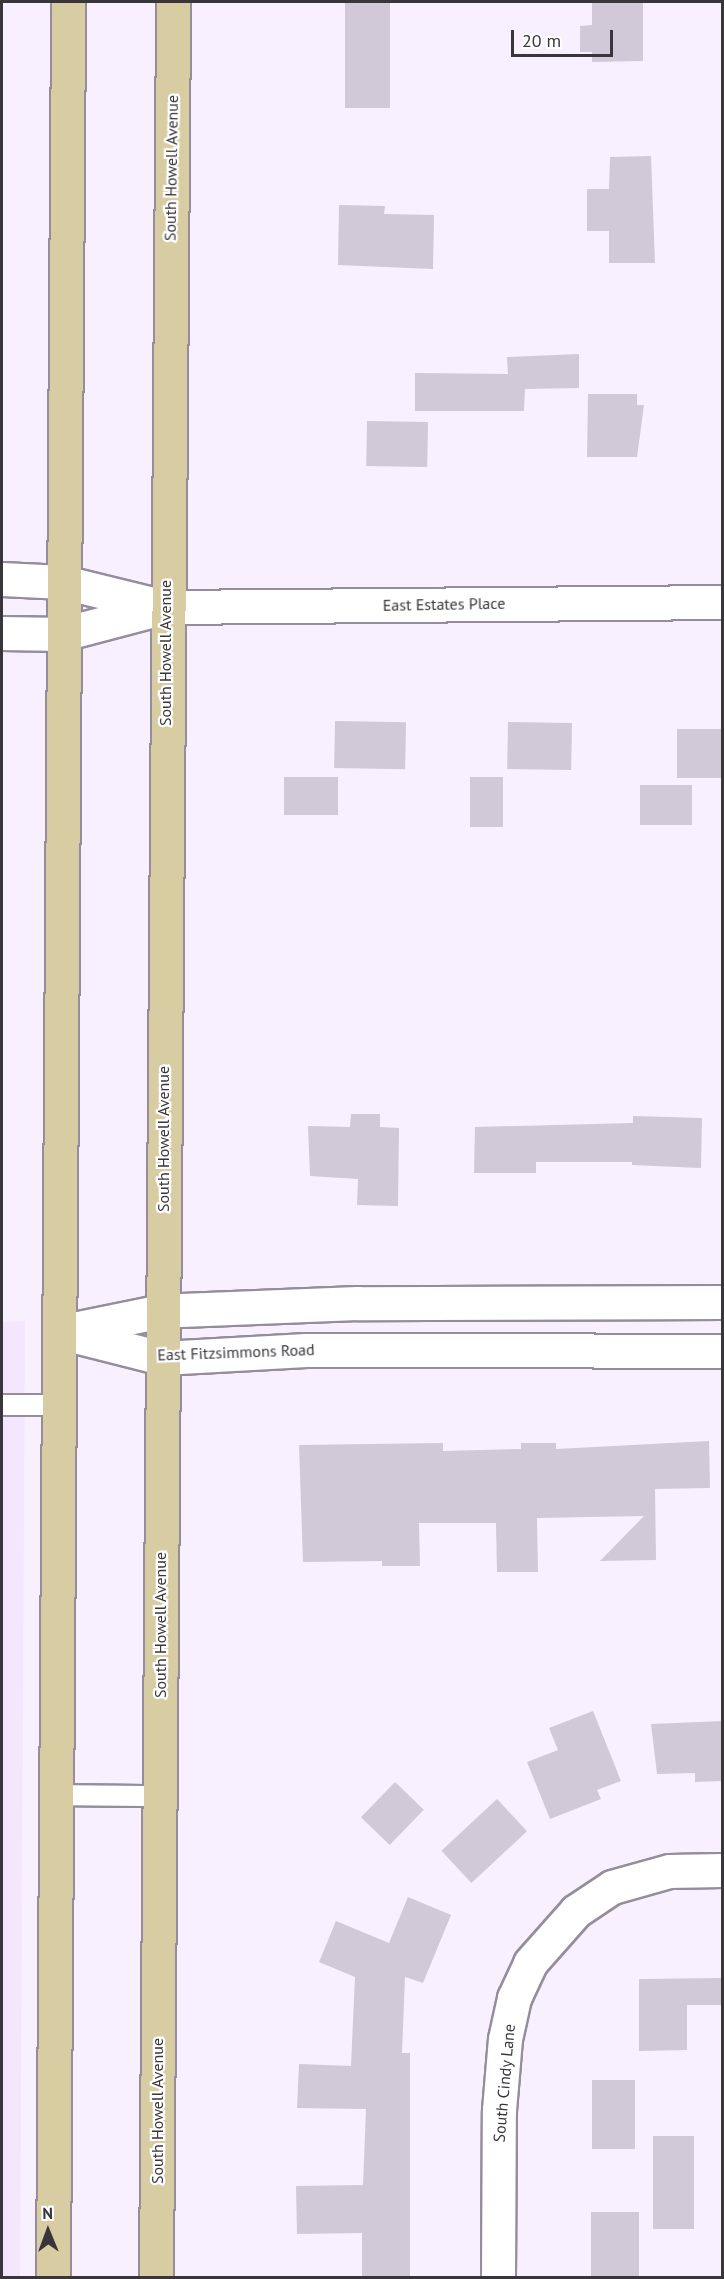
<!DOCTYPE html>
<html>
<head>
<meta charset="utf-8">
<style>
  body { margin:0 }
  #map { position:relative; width:724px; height:2279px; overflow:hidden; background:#f8f0fe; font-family:"PT Sans",sans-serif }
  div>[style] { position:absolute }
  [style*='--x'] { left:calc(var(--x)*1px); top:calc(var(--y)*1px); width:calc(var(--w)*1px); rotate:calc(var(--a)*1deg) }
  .built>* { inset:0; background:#f4e6fd }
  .building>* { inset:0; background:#d1c8d8; transform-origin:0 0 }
  .roads { filter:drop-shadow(2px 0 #958d9c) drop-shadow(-2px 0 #958d9c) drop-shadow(0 2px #958d9c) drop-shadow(0 -2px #958d9c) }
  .service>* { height:20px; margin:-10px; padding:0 10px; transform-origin:10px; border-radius:10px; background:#fff }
  .minor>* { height:33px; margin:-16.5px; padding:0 16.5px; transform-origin:16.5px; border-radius:16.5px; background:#fff }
  .primary>* { height:33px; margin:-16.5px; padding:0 16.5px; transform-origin:16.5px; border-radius:16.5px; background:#d8cca3 }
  span { translate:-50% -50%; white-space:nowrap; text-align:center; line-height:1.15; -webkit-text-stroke:4.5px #fff; paint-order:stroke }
  .street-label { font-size:16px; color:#38353b }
  .frame { position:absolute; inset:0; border:3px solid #38353b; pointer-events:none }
  .north { position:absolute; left:18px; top:2201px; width:60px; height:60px; -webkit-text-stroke:4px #fff; paint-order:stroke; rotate:359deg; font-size:16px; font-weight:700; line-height:24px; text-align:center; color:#38353b }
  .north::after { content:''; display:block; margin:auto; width:21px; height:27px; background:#38353b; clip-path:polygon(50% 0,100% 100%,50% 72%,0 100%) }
  .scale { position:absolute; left:511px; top:30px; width:102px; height:27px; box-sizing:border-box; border:3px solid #38353b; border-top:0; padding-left:8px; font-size:18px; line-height:21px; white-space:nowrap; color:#38353b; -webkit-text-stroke:4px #fff; paint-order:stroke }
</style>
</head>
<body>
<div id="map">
  <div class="built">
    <i style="clip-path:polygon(25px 1321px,20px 2277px,2px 2278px,2px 1322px)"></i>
  </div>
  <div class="building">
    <i style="left:345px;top:2px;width:45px;height:106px"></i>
    <i style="clip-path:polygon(592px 2px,643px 2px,643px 61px,592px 62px,592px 52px,580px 52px,580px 26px,592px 25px)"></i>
    <i style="clip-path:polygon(651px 156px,655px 263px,609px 263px,609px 231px,587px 231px,587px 189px,609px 189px,610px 157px)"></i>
    <i style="clip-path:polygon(339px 205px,385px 206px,384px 214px,434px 215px,433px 269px,338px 265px)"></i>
    <i style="clip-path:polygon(579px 354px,579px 388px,525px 389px,524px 411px,415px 411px,415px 373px,508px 374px,507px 357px)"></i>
    <i style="clip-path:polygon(588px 394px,637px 394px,637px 405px,644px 405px,637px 457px,587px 457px)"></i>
    <i style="left:367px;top:421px;width:61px;height:45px;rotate:1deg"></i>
    <i style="left:335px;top:721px;width:71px;height:47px;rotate:1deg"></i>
    <i style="left:508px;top:722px;width:64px;height:47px;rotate:1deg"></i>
    <i style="left:677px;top:729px;width:46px;height:49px"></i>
    <i style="left:284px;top:777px;width:54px;height:38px"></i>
    <i style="left:470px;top:777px;width:33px;height:50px"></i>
    <i style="left:640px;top:785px;width:52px;height:40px"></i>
    <i style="clip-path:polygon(351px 1114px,380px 1114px,380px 1127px,399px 1128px,398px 1206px,357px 1205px,358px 1179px,310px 1176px,308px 1126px,350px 1127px)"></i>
    <i style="clip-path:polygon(633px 1116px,702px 1118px,701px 1168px,632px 1165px,632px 1162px,536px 1162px,536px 1173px,474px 1173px,475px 1127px,633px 1123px)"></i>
    <i style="clip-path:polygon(709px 1441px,710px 1488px,655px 1489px,656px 1560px,600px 1561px,644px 1516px,537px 1518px,538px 1572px,497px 1572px,496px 1523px,419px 1523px,420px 1566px,382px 1566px,382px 1561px,303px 1562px,299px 1445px,443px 1443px,443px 1451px,521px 1449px,521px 1443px,556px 1443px,556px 1449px)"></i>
    <i style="clip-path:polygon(593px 1711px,621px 1781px,597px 1790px,601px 1799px,550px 1819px,527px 1762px,558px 1750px,549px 1728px)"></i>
    <i style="clip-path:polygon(723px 1721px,723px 1781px,695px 1782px,695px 1773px,657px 1774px,651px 1724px)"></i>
    <i style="left:395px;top:1782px;width:40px;height:49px;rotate:44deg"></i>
    <i style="left:497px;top:1799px;width:44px;height:76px;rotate:47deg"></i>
    <i style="clip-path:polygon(408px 1897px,451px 1915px,423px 1983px,405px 1977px,402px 2053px,410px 2053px,410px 2277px,362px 2277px,362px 2233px,297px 2234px,296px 2186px,363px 2185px,366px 2109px,297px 2108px,299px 2064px,351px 2066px,355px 1977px,319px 1962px,336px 1921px,389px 1943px)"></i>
    <i style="clip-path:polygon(723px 1978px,723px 2005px,687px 2005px,687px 2050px,639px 2051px,639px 1979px)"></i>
    <i style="left:592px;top:2080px;width:43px;height:69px"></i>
    <i style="left:653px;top:2136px;width:41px;height:93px"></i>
    <i style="left:591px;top:2212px;width:48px;height:65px"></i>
  </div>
  <div class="roads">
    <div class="service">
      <i style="--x:2;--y:1405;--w:56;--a:0"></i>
      <i style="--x:57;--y:1795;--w:102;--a:0.6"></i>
    </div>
    <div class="minor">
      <i style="--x:2;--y:579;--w:61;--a:2.8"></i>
      <i style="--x:63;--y:582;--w:105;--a:13.8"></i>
      <i style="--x:165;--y:607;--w:106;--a:165.2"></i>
      <i style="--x:63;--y:634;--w:61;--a:-179.1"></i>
      <i style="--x:165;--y:607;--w:557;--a:-0.51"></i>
      <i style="--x:722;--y:1302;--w:365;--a:179.8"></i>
      <i style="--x:357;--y:1303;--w:195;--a:177.7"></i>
      <i style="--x:162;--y:1311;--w:105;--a:168.5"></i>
      <i style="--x:59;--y:1332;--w:106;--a:14.2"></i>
      <i style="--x:162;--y:1358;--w:144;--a:-3.2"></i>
      <i style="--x:306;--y:1350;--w:416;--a:0.1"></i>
      <i style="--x:498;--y:2278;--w:168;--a:-89.7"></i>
      <i style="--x:499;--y:2110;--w:71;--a:-85.2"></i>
      <i style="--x:505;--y:2039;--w:42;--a:-77.6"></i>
      <i style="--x:514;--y:1998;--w:38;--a:-65"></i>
      <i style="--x:530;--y:1963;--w:69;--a:-48.5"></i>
      <i style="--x:576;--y:1911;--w:43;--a:-33.7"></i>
      <i style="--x:612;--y:1887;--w:59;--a:-15.7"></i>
      <i style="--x:669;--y:1871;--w:53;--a:-1.1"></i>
    </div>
    <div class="primary">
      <i style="--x:53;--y:2278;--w:2276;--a:-89.62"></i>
      <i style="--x:156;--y:2278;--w:2276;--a:-89.57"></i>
    </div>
  </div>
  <div class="street-label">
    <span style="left:171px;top:168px;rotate:-89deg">South Howell Avenue</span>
    <span style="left:444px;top:604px;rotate:-1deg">East Estates Place</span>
    <span style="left:165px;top:653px;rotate:-90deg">South Howell Avenue</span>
    <span style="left:163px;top:1139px;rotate:-90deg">South Howell Avenue</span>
    <span style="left:236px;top:1352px;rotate:-2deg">East Fitzsimmons Road</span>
    <span style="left:160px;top:1625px;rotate:-90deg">South Howell Avenue</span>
    <span style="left:504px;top:2083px;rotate:-85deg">South Cindy Lane</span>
    <span style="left:157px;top:2111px;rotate:-90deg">South Howell Avenue</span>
  </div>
  <div class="frame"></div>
  <div class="north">N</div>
  <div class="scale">20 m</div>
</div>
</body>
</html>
